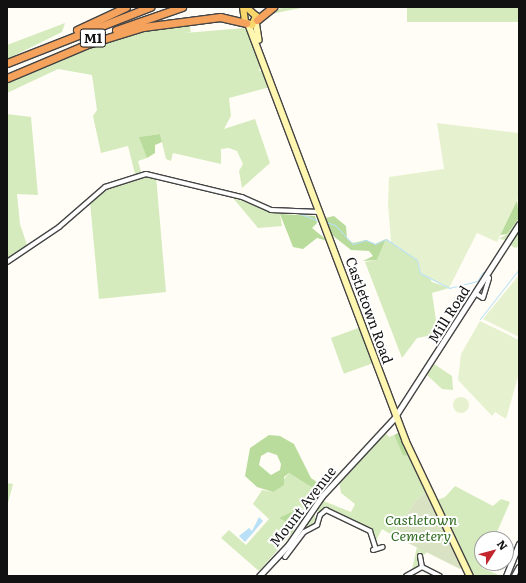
<!DOCTYPE html>
<html>
<head>
<meta charset="utf-8">
<style>
  body { margin:0 }
  #map { position:relative; width:526px; height:583px; overflow:hidden; background:#fffdf5; font-family:Literata,serif }
  div>[style] { position:absolute }
  [style*='--x'] { left:calc(var(--x)*1px); top:calc(var(--y)*1px); width:calc(var(--w)*1px); rotate:calc(var(--a)*1deg) }
  .green>* { inset:0; background:#d5ebbd; transform-origin:0 0 }
  .forest>* { inset:0; background:#b9dc9c }
  .cemetery>* { inset:0; background:#d9e3c4 }
  .pitch>* { inset:0; background:#e6f2cf }
  .round { border-radius:50% }
  .water>* { inset:0; background:#b9e0f7 }
  .stream>* { height:1px; margin:-0.5px; padding:0 0.5px; transform-origin:0.5px; border-radius:0.5px; background:#b9e0f7 }
  .roads { filter:drop-shadow(1px 0 #444) drop-shadow(-1px 0 #444) drop-shadow(0 1px #444) drop-shadow(0 -1px #444) }
  .minor>* { height:4px; margin:-2px; padding:0 2px; transform-origin:2px; border-radius:2px; background:#fff }
  .tertiary>* { height:5px; margin:-2.5px; padding:0 2.5px; transform-origin:2.5px; border-radius:2.5px; background:#fff }
  .secondary>* { height:5.5px; margin:-2.75px; padding:0 2.75px; transform-origin:2.75px; border-radius:2.75px; background:#fff6b0 }
  .primary>* { height:6px; margin:-3px; padding:0 3px; transform-origin:3px; border-radius:3px; background:#f9d66b }
  .motorway>* { height:7px; margin:-3.5px; padding:0 3.5px; transform-origin:3.5px; border-radius:3.5px; background:#f5a25d }
  span { translate:-50% -50%; white-space:nowrap; text-align:center; line-height:1.15; -webkit-text-stroke:4px #fff; paint-order:stroke }
  .shield-label span { padding:1px 3px; background:#fff; border:1px solid; border-radius:3px; -webkit-text-stroke-width:0 }
  .shield-label { font-size:13px; color:#111; font-weight:700 }
  .street-label { font-size:14px; color:#111 }
  .park-label { font-size:14px; color:#2f6b1f; font-style:italic }
  .frame { position:absolute; inset:0; border:8px solid #111; pointer-events:none }
  .north { position:absolute; left:474px; top:531px; width:40px; height:40px; box-sizing:border-box; background:#fff; border:1px solid #a0a0a0; border-radius:50%; rotate:54deg; font-size:11px; font-weight:700; line-height:16px; text-align:center; color:#111 }
  .north::after { content:''; display:block; margin:auto; width:14px; height:18px; background:#c4262e; clip-path:polygon(50% 0,100% 100%,50% 72%,0 100%) }
</style>
</head>
<body>
<div id="map">
  <div class="green">
    <i style="clip-path:polygon(284px 7px,306px 7px,266px 15px)"></i>
    <i style="left:407px;top:7px;width:112px;height:15px"></i>
    <i style="clip-path:polygon(65px 23px,62px 32px,7px 59px,7px 45px)"></i>
    <i style="clip-path:polygon(189px 23px,191px 32px,185px 33px,244px 28px,248px 32px,261px 64px,259px 71px,264px 71px,270px 87px,229px 98px,231px 116px,224px 129px,255px 119px,270px 163px,242px 188px,239px 171px,243px 164px,237px 151px,229px 148px,221px 149px,221px 164px,173px 153px,171px 161px,166px 159px,160px 134px,140px 137px,147px 158px,138px 161px,141px 172px,135px 174px,128px 146px,101px 153px,93px 116px,97px 110px,92px 75px,58px 69px,7px 93px,7px 82px,60px 58px,111px 39px)"></i>
    <i style="clip-path:polygon(7px 114px,31px 117px,38px 195px,17px 194px,20px 224px,27px 245px,7px 258px)"></i>
    <i style="clip-path:polygon(145px 176px,156px 176px,166px 292px,99px 299px,90px 202px,113px 186px)"></i>
    <i style="clip-path:polygon(233px 198px,280px 214px,282px 226px,258px 228px)"></i>
    <i style="clip-path:polygon(519px 218px,507px 240px,499px 239px,507px 234px)"></i>
    <i style="clip-path:polygon(519px 229px,519px 246px,515px 248px,508px 244px)"></i>
    <i style="clip-path:polygon(386px 239px,417px 260px,432px 282px,449px 288px,432px 293px,438px 334px,417px 338px,402px 358px,365px 262px,377px 260px)"></i>
    <i style="left:361px;top:327px;width:38px;height:32px;rotate:70deg"></i>
    <i style="clip-path:polygon(434px 364px,452px 376px,453px 390px,442px 389px,427px 375px)"></i>
    <i style="clip-path:polygon(384px 431px,389px 437px,394px 435px,403px 454px,410px 456px,426px 492px,417px 499px,392px 535px,382px 529px,376px 541px,370px 530px,331px 510px,319px 512px,315px 509px,321px 500px,351px 512px,355px 504px,341px 493px,339px 481px)"></i>
    <i style="clip-path:polygon(289px 473px,319px 492px,305px 513px,298px 509px,290px 536px,259px 571px,221px 538px,229px 530px,246px 545px,269px 519px,253px 504px,262px 490px,273px 492px)"></i>
    <i style="clip-path:polygon(7px 483px,13px 484px,7px 507px)"></i>
    <i style="clip-path:polygon(455px 486px,493px 506px,501px 499px,510px 502px,494px 539px,482px 539px,482px 568px,501px 576px,473px 576px,470px 572px,435px 501px,445px 497px)"></i>
    <i style="clip-path:polygon(313px 513px,318px 521px,301px 530px)"></i>
    <i style="clip-path:polygon(417px 547px,427px 552px,424px 555px,419px 552px,419px 566px,412px 569px)"></i>
  </div>
  <div class="forest">
    <i style="clip-path:polygon(160px 134px,162px 142px,155px 145px,155px 153px,147px 158px,139px 137px)"></i>
    <i style="clip-path:polygon(517px 200px,519px 218px,507px 234px,500px 235px)"></i>
    <i style="clip-path:polygon(280px 214px,315px 216px,317px 223px,312px 228px,328px 241px,317px 238px,303px 249px,293px 247px)"></i>
    <i style="clip-path:polygon(334px 216px,346px 226px,347px 239px,353px 243px,366px 240px,375px 244px,386px 239px,377px 260px,363px 261px,373px 256px,369px 251px,351px 250px,332px 235px,325px 218px)"></i>
    <i style="clip-path:polygon(400px 432px,410px 456px,403px 455px,394px 435px)"></i>
    <i style="clip-path:polygon(evenodd,269px 435px,280px 436px,294px 444px,311px 478px,324px 487px,319px 492px,289px 473px,284px 477px,284px 485px,273px 492px,257px 487px,245px 476px,250px 448px,269px 435px,268px 452px,277px 455px,281px 464px,280px 470px,271px 475px,259px 465px,261px 456px,268px 452px)"></i>
    <i style="clip-path:polygon(298px 509px,305px 513px,290px 536px,292px 525px,279px 518px)"></i>
  </div>
  <div class="cemetery">
    <i style="clip-path:polygon(426px 492px,462px 565px,460px 569px,392px 535px,417px 499px)"></i>
  </div>
  <div class="pitch">
    <i style="clip-path:polygon(437px 123px,519px 133px,519px 196px,497px 242px,477px 233px,449px 288px,420px 273px,417px 260px,391px 242px,388px 204px,389px 177px,444px 169px)"></i>
    <i style="clip-path:polygon(519px 275px,519px 337px,483px 319px)"></i>
    <i style="clip-path:polygon(480px 321px,519px 340px,519px 373px,506px 419px,495px 412px,492px 416px,458px 380px,461px 354px)"></i>
    <i class="round" style="left:453px;top:397px;width:16px;height:16px"></i>
  </div>
  <div class="water">
    <i style="clip-path:polygon(259px 517px,263px 521px,245px 542px,239px 536px,249px 528px,252px 531px)"></i>
  </div>
  <div class="stream">
    <i style="--x:298;--y:213;--w:25;--a:21"></i>
    <i style="--x:326;--y:222;--w:9;--a:18"></i>
    <i style="--x:335;--y:225;--w:26;--a:47"></i>
    <i style="--x:353;--y:244;--w:14;--a:-17"></i>
    <i style="--x:366;--y:240;--w:10;--a:24"></i>
    <i style="--x:375;--y:244;--w:12;--a:-24"></i>
    <i style="--x:386;--y:239;--w:37;--a:34"></i>
    <i style="--x:417;--y:260;--w:13;--a:77"></i>
    <i style="--x:420;--y:273;--w:33;--a:27"></i>
    <i style="--x:449;--y:288;--w:29;--a:-14"></i>
    <i style="--x:477;--y:281;--w:11;--a:-56"></i>
    <i style="--x:480;--y:319;--w:63;--a:-52"></i>
  </div>
  <div class="roads">
    <div class="minor">
      <i style="--x:7;--y:262;--w:63;--a:-33.9"></i>
      <i style="--x:59;--y:227;--w:61;--a:-41"></i>
      <i style="--x:105;--y:187;--w:43;--a:-17.6"></i>
      <i style="--x:146;--y:174;--w:99;--a:13.5"></i>
      <i style="--x:242;--y:197;--w:32;--a:24"></i>
      <i style="--x:271;--y:210;--w:49;--a:2.3"></i>
      <i style="--x:475;--y:293;--w:9;--a:32"></i>
      <i style="--x:483;--y:298;--w:21;--a:-73"></i>
      <i style="--x:373;--y:550;--w:10;--a:-17"></i>
      <i style="--x:420;--y:556;--w:11;--a:80"></i>
      <i style="--x:285;--y:557;--w:31;--a:-53"></i>
      <i style="--x:304;--y:532;--w:15;--a:-28"></i>
      <i style="--x:317;--y:525;--w:10;--a:-73"></i>
      <i style="--x:320;--y:515;--w:8;--a:-40"></i>
      <i style="--x:326;--y:510;--w:49;--a:25.5"></i>
      <i style="--x:370;--y:531;--w:19;--a:72"></i>
      <i style="--x:406;--y:576;--w:18;--a:-29"></i>
      <i style="--x:422;--y:567;--w:20;--a:27"></i>
      <i style="--x:514;--y:576;--w:10;--a:-61"></i>
    </div>
    <div class="tertiary">
      <i style="--x:396;--y:415;--w:227;--a:-57.2"></i>
      <i style="--x:259;--y:576;--w:44;--a:-46.8"></i>
      <i style="--x:289;--y:544;--w:58;--a:-55.5"></i>
      <i style="--x:322;--y:496;--w:109;--a:-47.2"></i>
      <i style="--x:506;--y:576;--w:35;--a:-68"></i>
    </div>
    <div class="secondary">
      <i style="--x:256;--y:21;--w:19;--a:81"></i>
      <i style="--x:249;--y:25;--w:445;--a:69.3"></i>
      <i style="--x:406;--y:441;--w:149;--a:64.6"></i>
    </div>
    <div class="primary">
      <i style="--x:243;--y:7;--w:15;--a:82"></i>
      <i style="--x:245;--y:22;--w:8;--a:23"></i>
      <i style="--x:252;--y:25;--w:10;--a:-66"></i>
      <i style="--x:256;--y:16;--w:13;--a:-138"></i>
    </div>
    <div class="motorway">
      <i style="--x:257;--y:20;--w:21;--a:-39"></i>
      <i style="--x:77;--y:30;--w:54;--a:-25.1"></i>
      <i style="--x:116;--y:30;--w:70;--a:-19.2"></i>
      <i style="--x:7;--y:63;--w:154;--a:-21.4"></i>
      <i style="--x:7;--y:78;--w:85;--a:-22.9"></i>
      <i style="--x:85;--y:45;--w:61;--a:-17.2"></i>
      <i style="--x:143;--y:27;--w:78;--a:-7.4"></i>
      <i style="--x:220;--y:17;--w:27;--a:13"></i>
    </div>
  </div>
  <div class="shield-label">
    <span style="left:93px;top:38px">M1</span>
  </div>
  <div class="street-label">
    <span style="left:370px;top:310px;rotate:70deg">Castletown Road</span>
    <span style="left:448px;top:314px;rotate:-58deg">Mill Road</span>
    <span style="left:302px;top:506px;rotate:-52deg">Mount Avenue</span>
  </div>
  <div class="park-label">
    <span style="left:421px;top:527px">Castletown<br>Cemetery</span>
  </div>
  <div class="frame"></div>
  <div class="north">N</div>
</div>
</body>
</html>
